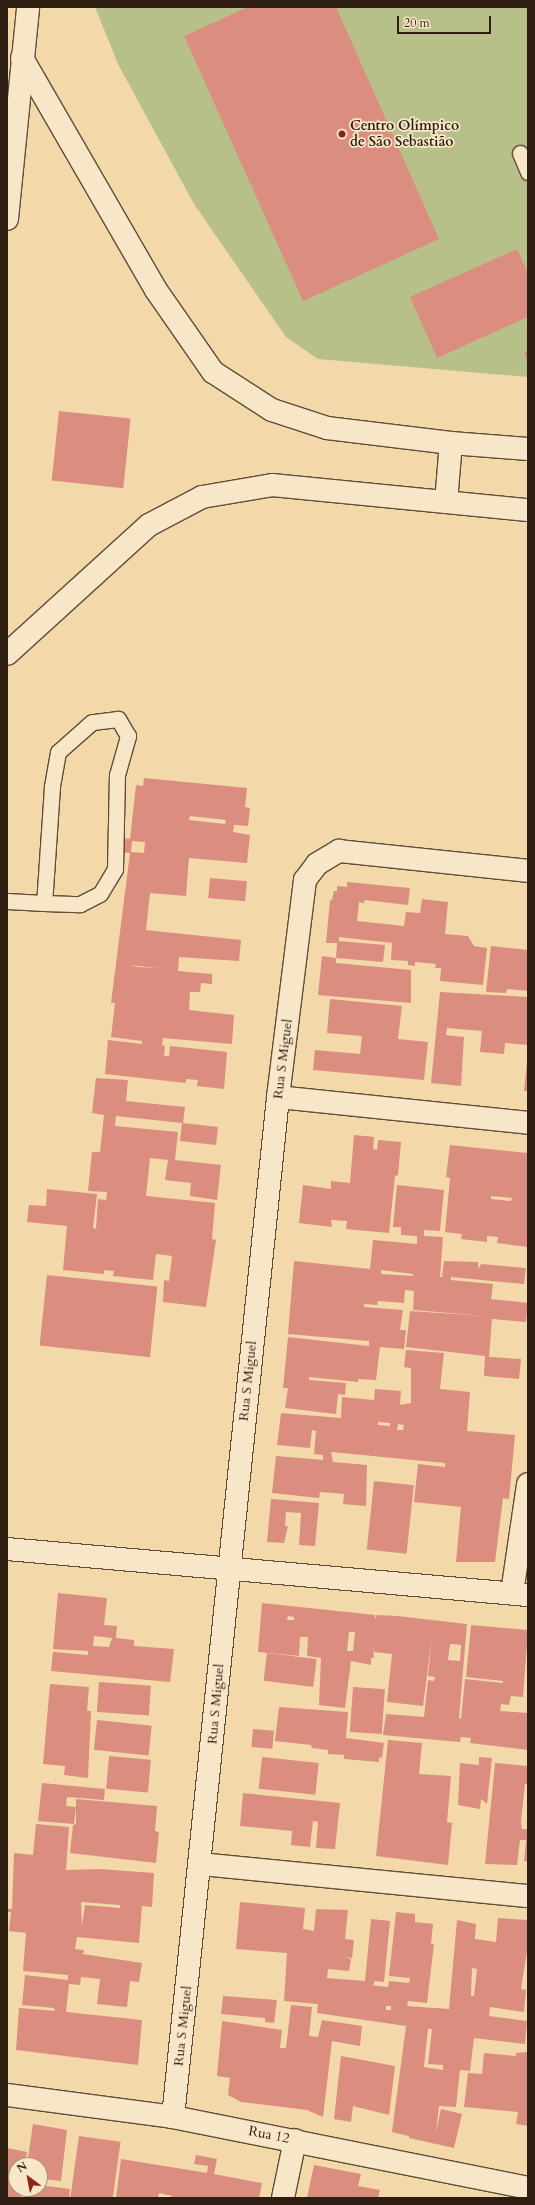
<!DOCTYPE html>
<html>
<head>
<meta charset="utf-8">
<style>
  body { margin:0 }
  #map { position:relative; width:535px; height:2205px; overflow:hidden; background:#f3d9a9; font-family:Cardo,serif }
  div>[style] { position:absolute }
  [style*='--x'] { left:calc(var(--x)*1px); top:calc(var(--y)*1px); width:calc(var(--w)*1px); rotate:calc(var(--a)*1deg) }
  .green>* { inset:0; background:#b8c08a }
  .building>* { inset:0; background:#db8d80; transform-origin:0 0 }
  .roads { filter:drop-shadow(1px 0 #5f4d38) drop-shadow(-1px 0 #5f4d38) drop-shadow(0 1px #5f4d38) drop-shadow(0 -1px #5f4d38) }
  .lane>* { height:15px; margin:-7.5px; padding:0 7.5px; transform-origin:7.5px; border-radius:7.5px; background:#f7e6c7 }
  .street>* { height:22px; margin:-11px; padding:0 11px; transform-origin:11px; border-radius:11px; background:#f7e6c7 }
  .secondary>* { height:22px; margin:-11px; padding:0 11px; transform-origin:11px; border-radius:11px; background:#f7e6c7 }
  .dots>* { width:11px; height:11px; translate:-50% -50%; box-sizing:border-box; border:2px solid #f7e6c7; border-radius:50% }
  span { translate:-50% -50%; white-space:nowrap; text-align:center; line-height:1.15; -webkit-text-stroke:3.5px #f7e6c7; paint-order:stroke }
  .poi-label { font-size:14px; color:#2e1e12; font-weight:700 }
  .left { translate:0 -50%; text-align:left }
  .street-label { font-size:14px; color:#2e1e12 }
  .frame { position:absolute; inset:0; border:8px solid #2e1e12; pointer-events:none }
  .north { position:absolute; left:8px; top:2157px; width:40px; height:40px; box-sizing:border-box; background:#f7e6c7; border:1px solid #a7967f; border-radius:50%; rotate:328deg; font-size:11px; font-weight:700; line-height:16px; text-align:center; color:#2e1e12 }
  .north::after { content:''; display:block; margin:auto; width:14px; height:18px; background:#8f2418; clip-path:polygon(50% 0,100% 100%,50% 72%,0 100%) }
  .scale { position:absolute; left:397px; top:16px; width:94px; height:18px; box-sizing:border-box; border:2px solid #2e1e12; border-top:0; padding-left:5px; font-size:12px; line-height:14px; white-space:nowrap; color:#2e1e12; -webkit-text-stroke:3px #f7e6c7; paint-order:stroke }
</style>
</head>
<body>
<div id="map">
  <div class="green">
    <i style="clip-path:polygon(95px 7px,528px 7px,528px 377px,318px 359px,286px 337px,194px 204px,118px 64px)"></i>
  </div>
  <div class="building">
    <i style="clip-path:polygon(248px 7px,336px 7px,439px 239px,303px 301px,184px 36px)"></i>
    <i style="clip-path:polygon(517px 249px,528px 273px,528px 317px,437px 358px,410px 297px)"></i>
    <i style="clip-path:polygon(528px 351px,528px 363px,524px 353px)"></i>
    <i style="left:59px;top:411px;width:72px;height:70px;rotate:6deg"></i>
    <i style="clip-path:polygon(evenodd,144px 778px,247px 788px,245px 807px,250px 808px,248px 826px,234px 825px,233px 832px,250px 835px,247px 863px,189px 858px,186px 896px,150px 893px,146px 930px,241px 940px,239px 961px,179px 957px,178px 971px,212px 974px,212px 984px,201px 983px,200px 992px,190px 992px,189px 1010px,234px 1015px,232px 1044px,163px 1038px,162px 1045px,165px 1046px,164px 1056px,169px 1056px,170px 1046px,227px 1052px,224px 1089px,197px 1086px,198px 1080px,186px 1079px,186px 1083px,105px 1074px,108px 1040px,142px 1044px,142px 1041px,111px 1037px,115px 1003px,111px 1003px,130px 853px,120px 852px,122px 838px,130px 839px,136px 785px,143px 786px,144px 778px,190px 816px,226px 820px,225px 824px,189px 820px,190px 816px,144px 778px,132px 841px,145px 842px,144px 853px,131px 852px,132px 841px,144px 778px,129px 965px,159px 968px,138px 967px,129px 965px)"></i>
    <i style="left:210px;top:878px;width:37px;height:20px;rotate:5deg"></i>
    <i style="clip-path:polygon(347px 882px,410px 888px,408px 905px,365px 900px,364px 903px,359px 902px,357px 921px,404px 926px,406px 912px,420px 913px,422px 899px,448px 902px,445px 934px,468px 936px,474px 946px,487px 948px,483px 985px,440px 981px,441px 968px,435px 968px,436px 964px,415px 962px,415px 966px,408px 965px,408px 961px,391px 960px,392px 943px,339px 937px,339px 941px,385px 945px,383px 962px,336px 958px,336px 963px,411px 970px,411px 1003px,318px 995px,322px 956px,336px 958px,337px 943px,326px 943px,330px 900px,332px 900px,334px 891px,337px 891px,337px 886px,347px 887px)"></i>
    <i style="clip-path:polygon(491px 946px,528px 950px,528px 991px,507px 989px,506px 993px,486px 992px)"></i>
    <i style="clip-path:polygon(440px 992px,528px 997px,528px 1045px,505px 1043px,504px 1054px,480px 1052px,482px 1031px,447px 1028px,446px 1035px,464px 1037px,461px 1086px,431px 1083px)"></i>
    <i style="clip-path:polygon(330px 999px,402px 1006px,398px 1039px,428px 1042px,424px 1080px,313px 1070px,315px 1050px,360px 1054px,362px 1036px,327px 1033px)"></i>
    <i style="clip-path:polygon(527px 1061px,528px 1061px,528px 1091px,524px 1091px)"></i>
    <i style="clip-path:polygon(96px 1078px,128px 1080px,126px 1101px,185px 1107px,183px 1123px,218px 1127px,216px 1145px,180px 1141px,182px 1123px,116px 1116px,115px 1126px,178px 1132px,175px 1160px,221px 1165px,217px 1200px,190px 1196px,191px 1183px,165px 1180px,168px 1160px,150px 1158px,146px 1196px,215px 1203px,212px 1239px,216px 1240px,206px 1307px,163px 1302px,164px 1280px,169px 1281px,172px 1256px,156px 1254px,153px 1280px,113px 1276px,114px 1271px,104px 1270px,104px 1274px,63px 1270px,67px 1226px,27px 1222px,29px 1205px,46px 1206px,47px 1189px,97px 1194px,93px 1228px,96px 1229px,98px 1199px,106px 1200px,107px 1192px,88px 1191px,92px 1152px,100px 1152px,104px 1115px,92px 1113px)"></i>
    <i style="clip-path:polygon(354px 1135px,374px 1137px,373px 1149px,377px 1150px,378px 1140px,401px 1142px,398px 1175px,395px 1176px,389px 1233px,346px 1229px,347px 1221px,331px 1220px,332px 1227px,299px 1223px,303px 1185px,331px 1189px,331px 1181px,350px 1183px)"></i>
    <i style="clip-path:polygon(evenodd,450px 1145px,528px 1153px,528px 1247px,497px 1243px,498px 1237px,487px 1236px,487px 1242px,461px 1239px,462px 1234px,445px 1232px,450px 1178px,446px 1177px,450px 1145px,491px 1196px,512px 1198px,511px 1201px,491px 1199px,491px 1196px)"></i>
    <i style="clip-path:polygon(evenodd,397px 1185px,444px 1190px,440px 1231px,424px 1230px,424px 1236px,443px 1237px,440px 1277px,442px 1277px,444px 1261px,478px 1262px,478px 1269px,481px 1264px,526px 1268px,524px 1284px,451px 1277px,451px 1280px,493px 1284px,491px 1299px,528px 1303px,526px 1322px,492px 1319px,489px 1357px,521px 1359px,519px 1379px,484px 1376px,485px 1356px,406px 1347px,410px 1311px,486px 1316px,413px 1310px,414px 1291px,405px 1290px,404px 1303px,378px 1301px,377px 1305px,364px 1304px,364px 1307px,403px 1310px,400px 1330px,406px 1330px,404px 1349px,380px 1347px,376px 1380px,358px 1379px,358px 1382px,309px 1377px,309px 1380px,346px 1383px,345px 1395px,338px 1394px,336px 1414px,285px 1408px,288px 1388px,283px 1388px,288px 1337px,369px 1346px,369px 1341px,288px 1334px,294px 1261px,370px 1269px,373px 1240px,417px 1244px,417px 1236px,401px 1235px,401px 1227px,393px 1227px,397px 1185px,381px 1270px,413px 1274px,413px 1276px,381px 1274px,381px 1270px)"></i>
    <i style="left:47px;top:1275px;width:111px;height:71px;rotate:6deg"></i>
    <i style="clip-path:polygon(evenodd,406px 1350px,444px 1353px,440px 1389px,470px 1392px,467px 1431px,515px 1435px,509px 1499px,503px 1498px,495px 1562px,456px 1562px,461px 1507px,414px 1502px,418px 1464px,445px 1467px,445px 1463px,331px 1452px,333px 1462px,367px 1465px,366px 1506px,343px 1504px,344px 1494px,320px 1492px,319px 1498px,272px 1493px,276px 1456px,323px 1460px,323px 1455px,314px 1454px,316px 1431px,312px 1430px,310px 1448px,277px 1445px,281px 1413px,341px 1418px,342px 1397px,374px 1400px,375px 1389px,401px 1391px,400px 1405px,411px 1403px,411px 1368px,404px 1367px,406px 1350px,378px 1422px,390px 1423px,390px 1426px,378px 1425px,378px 1422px,406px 1350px,398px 1424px,404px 1425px,403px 1430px,397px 1430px,398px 1424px)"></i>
    <i style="left:374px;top:1481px;width:40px;height:69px;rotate:6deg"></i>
    <i style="clip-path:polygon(271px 1499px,319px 1503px,315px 1546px,299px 1545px,301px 1513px,286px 1512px,285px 1526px,288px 1526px,284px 1543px,267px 1542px)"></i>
    <i style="clip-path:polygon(evenodd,58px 1593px,107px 1598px,104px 1625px,117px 1626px,116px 1638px,134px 1640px,134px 1646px,174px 1649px,170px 1682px,51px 1671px,53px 1652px,88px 1655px,88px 1651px,53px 1649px,58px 1593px,94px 1636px,112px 1638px,109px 1647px,93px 1646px,94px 1636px)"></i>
    <i style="clip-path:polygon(evenodd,262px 1603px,375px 1615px,375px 1619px,377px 1615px,397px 1616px,467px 1624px,459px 1718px,461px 1719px,465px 1679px,503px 1683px,503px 1681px,466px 1677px,471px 1625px,528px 1630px,523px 1697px,511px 1696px,509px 1705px,501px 1704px,500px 1711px,528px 1713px,528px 1750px,470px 1743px,471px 1738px,461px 1737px,460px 1742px,383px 1735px,386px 1714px,424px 1717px,428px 1680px,434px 1681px,435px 1677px,428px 1676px,432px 1636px,423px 1706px,387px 1702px,392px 1654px,374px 1652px,373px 1645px,374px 1658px,371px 1658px,371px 1665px,351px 1661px,345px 1708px,319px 1705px,321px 1658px,307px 1656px,308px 1637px,300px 1637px,299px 1656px,258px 1652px,262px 1603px,288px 1616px,294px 1617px,294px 1620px,287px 1620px,288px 1616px,262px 1603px,349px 1632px,355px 1632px,353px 1651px,347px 1651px,349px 1632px,262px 1603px,450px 1644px,461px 1645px,460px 1661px,448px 1660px,450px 1644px)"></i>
    <i style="left:267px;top:1653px;width:50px;height:28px;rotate:7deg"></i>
    <i style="left:99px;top:1682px;width:52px;height:30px;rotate:4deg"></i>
    <i style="clip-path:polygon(50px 1684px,89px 1687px,87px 1711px,91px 1711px,88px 1778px,64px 1775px,65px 1766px,43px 1764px)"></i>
    <i style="left:353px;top:1687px;width:32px;height:45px;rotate:4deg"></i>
    <i style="clip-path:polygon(279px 1707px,348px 1712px,346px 1738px,384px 1743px,382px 1758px,379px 1757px,379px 1762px,344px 1759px,344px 1755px,328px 1754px,328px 1750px,312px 1748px,311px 1745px,275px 1741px)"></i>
    <i style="left:97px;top:1720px;width:55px;height:30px;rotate:6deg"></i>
    <i style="left:253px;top:1729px;width:21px;height:18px;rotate:5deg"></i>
    <i style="clip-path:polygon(388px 1740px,422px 1743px,419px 1774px,451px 1776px,447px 1822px,452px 1823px,448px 1865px,376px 1856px)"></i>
    <i style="left:109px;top:1756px;width:42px;height:33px;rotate:5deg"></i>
    <i style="left:262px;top:1757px;width:57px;height:32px;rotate:6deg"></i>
    <i style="clip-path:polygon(479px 1757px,492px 1758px,487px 1804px,481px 1799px,480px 1809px,458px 1805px,460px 1763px,479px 1765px)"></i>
    <i style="clip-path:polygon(495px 1763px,528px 1766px,528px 1784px,525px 1784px,521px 1822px,522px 1829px,527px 1829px,528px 1826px,528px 1861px,524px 1861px,526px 1840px,520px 1840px,517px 1865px,485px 1864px)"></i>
    <i style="clip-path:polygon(42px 1783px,105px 1789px,104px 1800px,67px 1797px,66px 1806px,76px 1807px,74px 1824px,38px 1821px)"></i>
    <i style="clip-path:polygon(243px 1793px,340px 1803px,335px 1849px,316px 1848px,318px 1822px,313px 1821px,310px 1847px,291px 1845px,292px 1831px,240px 1826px)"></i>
    <i style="clip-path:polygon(76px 1799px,157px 1806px,155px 1831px,159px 1832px,156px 1863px,70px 1853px,73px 1825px,76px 1824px)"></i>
    <i style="clip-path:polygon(evenodd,36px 1824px,69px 1827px,66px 1870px,100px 1869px,154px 1873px,152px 1907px,142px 1906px,139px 1943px,77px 1937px,75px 1949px,84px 1950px,83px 1954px,142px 1963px,139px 1982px,130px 1981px,127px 2007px,97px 2004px,100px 1979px,81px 1977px,80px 1985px,69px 1984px,66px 2012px,142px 2020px,138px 2065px,16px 2050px,19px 2008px,55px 2011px,54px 2008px,22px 2005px,25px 1975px,68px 1980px,68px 1975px,23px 1971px,26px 1933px,9px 1931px,11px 1912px,7px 1912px,7px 1909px,12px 1909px,14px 1853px,33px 1855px,36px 1824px,81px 1902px,120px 1905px,120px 1908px,85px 1905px,82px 1926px,81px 1902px)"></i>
    <i style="clip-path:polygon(evenodd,240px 1902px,305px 1908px,303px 1929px,314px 1931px,316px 1909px,348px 1910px,345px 1939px,354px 1940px,352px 1958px,344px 1957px,351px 1959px,349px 1971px,328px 1969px,327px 1978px,365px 1981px,371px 1919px,390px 1921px,384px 1982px,374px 1981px,374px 1985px,369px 1985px,388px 1987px,389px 1981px,409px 1983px,410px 1978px,389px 1976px,396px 1912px,415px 1914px,415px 1922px,433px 1924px,431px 1944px,434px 1944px,427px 2003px,408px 2001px,407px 2006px,449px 2009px,457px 1920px,476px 1924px,475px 1939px,496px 1942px,498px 1918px,528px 1920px,528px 1945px,521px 1989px,526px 1990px,524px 2012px,490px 2007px,489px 2016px,527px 2021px,525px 2044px,474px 2038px,470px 2071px,460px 2070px,456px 2107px,439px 2106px,436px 2133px,441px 2109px,462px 2114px,454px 2148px,409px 2138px,409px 2136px,392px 2132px,406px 2026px,317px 2013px,318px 2004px,284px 2001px,287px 1953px,236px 1949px,240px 1902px,472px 1968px,477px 1969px,474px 1996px,471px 1996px,472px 1968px,240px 1902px,386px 2006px,391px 2006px,391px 2010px,386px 2010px,386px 2006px,240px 1902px,428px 2029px,432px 2029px,428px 2064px,443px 2065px,443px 2070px,424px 2067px,428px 2029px)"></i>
    <i style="clip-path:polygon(223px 1996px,277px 2000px,274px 2023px,265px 2022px,265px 2018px,221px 2014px)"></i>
    <i style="clip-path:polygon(291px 2005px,312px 2007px,309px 2036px,318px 2037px,322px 2020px,362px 2026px,360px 2046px,332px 2041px,323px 2117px,307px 2110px,241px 2102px,228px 2095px,230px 2078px,217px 2076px,222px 2021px,282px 2030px,280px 2048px,286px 2048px)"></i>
    <i style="clip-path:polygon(528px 2052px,528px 2126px,516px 2124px,518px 2112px,464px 2107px,468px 2073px,482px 2074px,484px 2053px,516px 2056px,516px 2053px)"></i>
    <i style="clip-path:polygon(341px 2056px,395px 2066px,389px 2115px,353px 2106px,351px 2122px,334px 2119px)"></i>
    <i style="clip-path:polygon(33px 2124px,67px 2130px,61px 2181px,41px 2179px,40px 2165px,27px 2165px)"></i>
    <i style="left:79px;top:2136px;width:42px;height:62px;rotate:8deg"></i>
    <i style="clip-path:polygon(7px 2148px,27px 2152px,25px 2165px,16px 2165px,16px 2189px,22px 2189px,21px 2198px,7px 2198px)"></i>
    <i style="clip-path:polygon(196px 2155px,217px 2159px,214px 2174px,262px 2183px,259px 2198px,171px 2198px,172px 2196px,159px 2193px,158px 2198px,116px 2198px,121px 2159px,207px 2173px,208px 2166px,194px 2164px)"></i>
    <i style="clip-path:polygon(314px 2165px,361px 2174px,358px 2186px,380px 2190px,378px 2198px,307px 2198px)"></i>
    <i style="clip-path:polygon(40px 2185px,70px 2189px,69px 2198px,27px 2198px,28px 2189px,40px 2189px)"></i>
  </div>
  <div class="roads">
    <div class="lane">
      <i style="--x:520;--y:153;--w:21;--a:67"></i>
      <i style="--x:7;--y:901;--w:37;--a:3"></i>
      <i style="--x:44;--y:903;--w:36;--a:2"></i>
      <i style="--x:80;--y:904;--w:22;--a:-27"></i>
      <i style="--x:100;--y:894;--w:29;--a:-59"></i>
      <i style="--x:115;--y:869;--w:94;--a:-88.8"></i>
      <i style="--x:117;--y:775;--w:41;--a:-74.2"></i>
      <i style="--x:128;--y:736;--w:20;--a:-120"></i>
      <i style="--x:118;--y:719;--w:26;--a:173"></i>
      <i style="--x:92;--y:722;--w:45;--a:138.6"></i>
      <i style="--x:58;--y:752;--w:36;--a:100"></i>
      <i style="--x:52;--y:787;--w:116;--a:93.9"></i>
    </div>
    <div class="street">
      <i style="--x:278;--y:1097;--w:251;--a:5.9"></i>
      <i style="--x:7;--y:1549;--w:523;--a:5.05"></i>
      <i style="--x:512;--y:1593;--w:110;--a:-81.6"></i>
      <i style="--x:200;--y:1864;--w:330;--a:5.6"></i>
      <i style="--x:7;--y:2095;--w:167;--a:7.5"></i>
      <i style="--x:173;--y:2117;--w:362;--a:11.3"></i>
      <i style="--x:173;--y:2117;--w:1025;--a:-84.12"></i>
      <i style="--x:278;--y:1097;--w:219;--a:-82.9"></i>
      <i style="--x:305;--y:880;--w:20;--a:-53"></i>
      <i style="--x:317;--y:864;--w:26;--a:-31"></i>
      <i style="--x:339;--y:851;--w:190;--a:6"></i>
      <i style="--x:283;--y:2198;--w:59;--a:-78.3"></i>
    </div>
    <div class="secondary">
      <i style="--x:22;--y:58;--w:268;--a:60"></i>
      <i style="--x:156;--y:290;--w:100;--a:55.2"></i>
      <i style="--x:213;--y:372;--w:70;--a:32.8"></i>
      <i style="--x:272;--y:410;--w:58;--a:18.1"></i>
      <i style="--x:327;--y:428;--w:125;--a:6.9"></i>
      <i style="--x:451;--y:443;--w:77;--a:4.5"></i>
      <i style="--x:7;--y:219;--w:213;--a:-84.3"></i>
      <i style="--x:446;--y:502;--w:59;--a:-85.2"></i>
      <i style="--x:7;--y:654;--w:192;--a:-42.3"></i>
      <i style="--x:149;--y:525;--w:60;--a:-27.8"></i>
      <i style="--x:202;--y:497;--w:71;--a:-9.7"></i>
      <i style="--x:272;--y:485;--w:257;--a:5.6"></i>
    </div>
  </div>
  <div class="dots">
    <i style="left:342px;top:134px;background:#8f2418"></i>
  </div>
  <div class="poi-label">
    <span class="left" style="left:350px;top:134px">Centro Olímpico<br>de São Sebastião</span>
  </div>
  <div class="street-label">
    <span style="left:283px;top:1059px;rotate:-83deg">Rua S Miguel</span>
    <span style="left:248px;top:1381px;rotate:-84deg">Rua S Miguel</span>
    <span style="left:216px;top:1704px;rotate:-85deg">Rua S Miguel</span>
    <span style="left:183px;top:2026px;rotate:-84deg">Rua S Miguel</span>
    <span style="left:269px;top:2135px;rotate:11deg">Rua 12</span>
  </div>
  <div class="frame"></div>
  <div class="north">N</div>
  <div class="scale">20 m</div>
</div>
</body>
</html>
